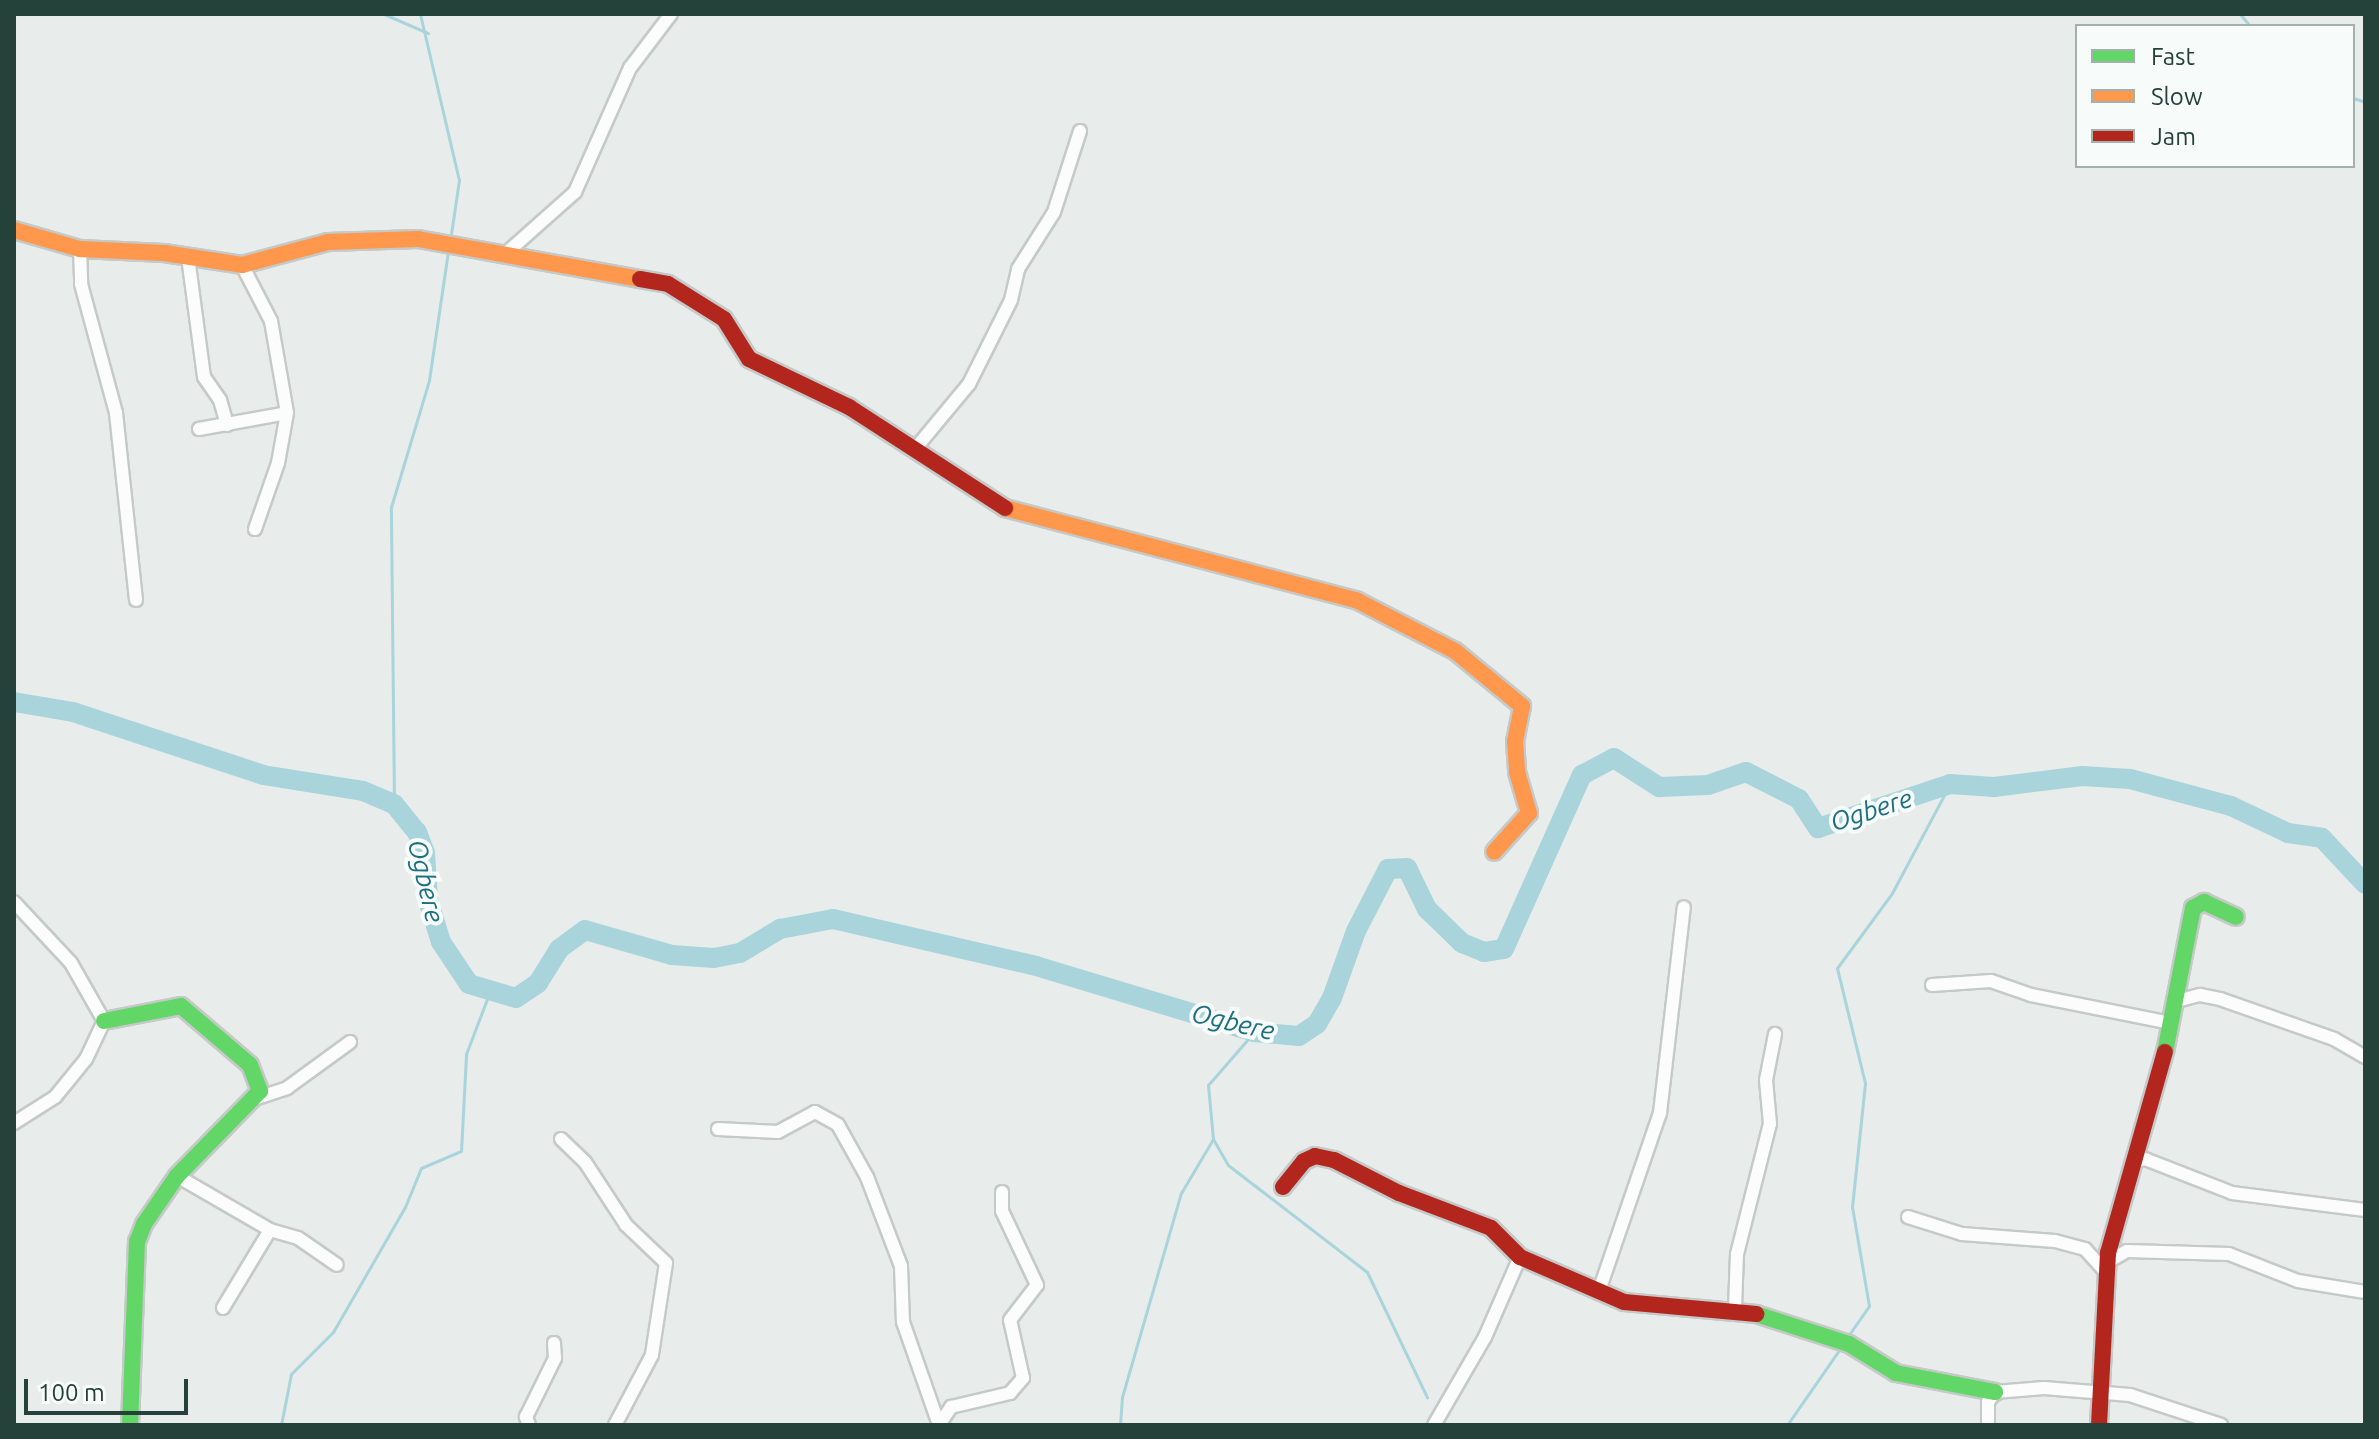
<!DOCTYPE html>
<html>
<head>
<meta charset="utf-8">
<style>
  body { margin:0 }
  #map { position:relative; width:2379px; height:1439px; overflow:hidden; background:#e8edeb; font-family:Ubuntu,sans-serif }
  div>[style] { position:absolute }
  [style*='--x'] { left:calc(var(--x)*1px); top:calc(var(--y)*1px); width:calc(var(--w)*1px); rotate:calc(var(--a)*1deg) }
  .stream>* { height:3px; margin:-1.5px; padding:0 1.5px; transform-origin:1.5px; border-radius:1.5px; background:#a9d4db }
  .river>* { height:20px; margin:-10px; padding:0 10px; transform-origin:10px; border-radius:10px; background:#a9d4db }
  .roads { filter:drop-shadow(2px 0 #c5cac8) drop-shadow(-2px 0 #c5cac8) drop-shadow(0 2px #c5cac8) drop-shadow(0 -2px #c5cac8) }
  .street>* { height:12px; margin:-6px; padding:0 6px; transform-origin:6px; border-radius:6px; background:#fcfcfc }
  .fast>* { height:16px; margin:-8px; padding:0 8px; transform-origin:8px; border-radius:8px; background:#63d668 }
  .slow>* { height:16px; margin:-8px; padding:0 8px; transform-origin:8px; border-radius:8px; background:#ff974d }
  .jam>* { height:16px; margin:-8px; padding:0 8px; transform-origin:8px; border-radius:8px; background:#b3261e }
  span { translate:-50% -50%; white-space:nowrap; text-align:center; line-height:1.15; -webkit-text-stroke:8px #f7fbf9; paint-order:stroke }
  .water-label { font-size:26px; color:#1c6f80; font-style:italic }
  .frame { position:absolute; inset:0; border:16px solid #24423a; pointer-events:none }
  .legend { position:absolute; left:2075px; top:24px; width:280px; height:144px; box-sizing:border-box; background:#f7fbf9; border:2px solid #a3b1ad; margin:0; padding:10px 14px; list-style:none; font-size:24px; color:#24423a }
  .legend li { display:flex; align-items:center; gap:16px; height:40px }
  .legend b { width:40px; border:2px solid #a3b1ad }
  .scale { position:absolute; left:24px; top:1379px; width:164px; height:36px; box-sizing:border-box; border:4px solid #24423a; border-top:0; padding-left:10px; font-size:24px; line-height:28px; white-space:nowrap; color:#24423a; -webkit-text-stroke:6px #f7fbf9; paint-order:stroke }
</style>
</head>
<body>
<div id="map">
  <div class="stream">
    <i style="--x:384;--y:14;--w:48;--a:23.4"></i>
    <i style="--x:420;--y:14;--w:171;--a:76.8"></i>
    <i style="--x:459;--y:180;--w:62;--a:98.4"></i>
    <i style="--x:2240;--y:14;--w:16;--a:50"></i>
    <i style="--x:2353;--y:98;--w:13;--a:18"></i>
    <i style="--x:394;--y:804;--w:297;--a:-90.6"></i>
    <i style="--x:391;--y:507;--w:133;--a:-73.3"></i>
    <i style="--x:429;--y:380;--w:129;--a:-81.6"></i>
    <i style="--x:1213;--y:1139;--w:30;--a:60"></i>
    <i style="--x:1228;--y:1165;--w:175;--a:37.6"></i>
    <i style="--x:1367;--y:1272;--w:139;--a:64.4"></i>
    <i style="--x:1848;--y:1336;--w:37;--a:-55"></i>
    <i style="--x:1869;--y:1306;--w:100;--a:-99.7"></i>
    <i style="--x:1852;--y:1207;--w:125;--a:-84"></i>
    <i style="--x:1865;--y:1083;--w:118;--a:-103.7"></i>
    <i style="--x:1837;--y:968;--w:93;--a:-53.7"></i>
    <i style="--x:1892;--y:893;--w:123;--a:-62"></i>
    <i style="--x:281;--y:1425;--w:52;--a:-78.9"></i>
    <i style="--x:291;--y:1374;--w:59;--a:-45"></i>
    <i style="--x:333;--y:1332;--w:144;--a:-60.1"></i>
    <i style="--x:405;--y:1207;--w:42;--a:-67.7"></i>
    <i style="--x:421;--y:1168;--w:43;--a:-23"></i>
    <i style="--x:461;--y:1151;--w:97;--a:-87"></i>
    <i style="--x:466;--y:1054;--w:67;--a:-69.1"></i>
    <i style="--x:1120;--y:1425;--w:28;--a:-86"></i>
    <i style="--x:1122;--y:1397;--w:212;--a:-73.9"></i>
    <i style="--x:1181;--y:1193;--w:63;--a:-59.3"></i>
    <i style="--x:1213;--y:1139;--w:54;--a:-95.3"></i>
    <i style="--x:1208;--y:1085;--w:70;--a:-49"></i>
    <i style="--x:1787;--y:1425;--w:96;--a:-55.2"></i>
  </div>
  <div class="river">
    <i style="--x:14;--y:702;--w:60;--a:9.6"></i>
    <i style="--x:73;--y:712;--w:200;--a:18.3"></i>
    <i style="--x:263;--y:775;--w:101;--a:9.1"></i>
    <i style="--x:363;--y:791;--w:34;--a:23"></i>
    <i style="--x:394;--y:804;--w:36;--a:51"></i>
    <i style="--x:417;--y:832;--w:22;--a:69"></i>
    <i style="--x:425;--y:853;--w:47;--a:86.3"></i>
    <i style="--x:428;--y:900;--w:44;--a:72.8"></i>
    <i style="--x:441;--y:942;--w:50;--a:56.3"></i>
    <i style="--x:469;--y:984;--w:49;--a:16.6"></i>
    <i style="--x:516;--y:998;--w:27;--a:-34"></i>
    <i style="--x:538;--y:983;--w:40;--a:-58"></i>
    <i style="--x:559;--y:949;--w:32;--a:-36"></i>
    <i style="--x:585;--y:930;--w:91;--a:16"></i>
    <i style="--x:672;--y:955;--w:42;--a:4.1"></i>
    <i style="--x:714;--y:958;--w:26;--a:-11"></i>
    <i style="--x:740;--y:953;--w:47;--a:-31"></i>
    <i style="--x:780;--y:929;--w:54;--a:-10.7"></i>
    <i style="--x:833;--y:919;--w:208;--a:13"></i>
    <i style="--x:1036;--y:966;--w:228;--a:16.8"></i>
    <i style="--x:1254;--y:1032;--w:45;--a:5.1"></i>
    <i style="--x:1299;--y:1036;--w:22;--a:-34"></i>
    <i style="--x:1317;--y:1024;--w:30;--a:-60"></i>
    <i style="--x:1332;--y:998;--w:71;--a:-70.3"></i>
    <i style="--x:1356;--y:931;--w:70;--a:-62.7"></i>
    <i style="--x:1388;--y:869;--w:19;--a:-3"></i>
    <i style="--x:1407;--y:868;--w:46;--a:64"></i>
    <i style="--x:1427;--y:909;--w:49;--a:44.2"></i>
    <i style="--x:1462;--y:943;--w:24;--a:22"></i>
    <i style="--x:1484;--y:952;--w:20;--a:-9"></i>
    <i style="--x:1504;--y:949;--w:191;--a:-65.9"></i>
    <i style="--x:1582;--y:775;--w:36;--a:-28"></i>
    <i style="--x:1614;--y:758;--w:54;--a:32.8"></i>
    <i style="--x:1659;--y:787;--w:49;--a:-2.3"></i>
    <i style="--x:1708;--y:785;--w:40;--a:-18.9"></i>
    <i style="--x:1746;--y:772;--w:59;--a:27"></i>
    <i style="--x:1799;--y:799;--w:35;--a:57"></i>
    <i style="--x:1818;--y:828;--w:139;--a:-18.4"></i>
    <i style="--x:1950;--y:784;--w:44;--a:3.9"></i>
    <i style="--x:1994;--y:787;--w:89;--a:-7.1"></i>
    <i style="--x:2082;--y:776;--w:48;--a:3.6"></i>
    <i style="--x:2130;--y:779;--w:105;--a:15"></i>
    <i style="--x:2231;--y:806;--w:63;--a:25.3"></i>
    <i style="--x:2288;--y:833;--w:34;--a:8"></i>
    <i style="--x:2322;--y:838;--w:63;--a:46.9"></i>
  </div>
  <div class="roads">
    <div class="street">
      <i style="--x:80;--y:249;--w:35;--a:88"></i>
      <i style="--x:81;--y:284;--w:134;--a:74.8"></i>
      <i style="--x:116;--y:413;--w:188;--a:83.9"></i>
      <i style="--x:503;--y:256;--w:96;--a:-41.6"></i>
      <i style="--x:575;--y:192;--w:136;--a:-66.1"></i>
      <i style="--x:630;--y:68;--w:68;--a:-52.8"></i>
      <i style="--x:188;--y:257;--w:121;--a:82.4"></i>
      <i style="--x:204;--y:377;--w:28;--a:55"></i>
      <i style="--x:220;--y:400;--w:26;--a:74"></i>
      <i style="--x:242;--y:265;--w:63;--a:62.6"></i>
      <i style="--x:271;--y:321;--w:93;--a:80.1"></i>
      <i style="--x:287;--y:413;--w:51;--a:100.2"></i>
      <i style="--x:278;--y:463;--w:70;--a:109.2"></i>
      <i style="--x:199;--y:429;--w:89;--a:-10.3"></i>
      <i style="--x:915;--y:449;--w:85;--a:-50.3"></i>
      <i style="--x:969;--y:384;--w:94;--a:-63.4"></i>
      <i style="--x:1011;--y:300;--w:32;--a:-77"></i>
      <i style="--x:1018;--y:269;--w:67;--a:-57.7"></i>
      <i style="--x:1054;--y:212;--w:85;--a:-72.2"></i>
      <i style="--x:14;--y:902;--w:83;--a:46.9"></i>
      <i style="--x:71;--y:963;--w:67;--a:60.4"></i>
      <i style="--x:104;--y:1021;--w:42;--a:115.3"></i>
      <i style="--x:86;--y:1059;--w:49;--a:129.2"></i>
      <i style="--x:55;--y:1097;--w:49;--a:147.6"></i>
      <i style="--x:1932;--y:985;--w:59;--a:-3.9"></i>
      <i style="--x:1991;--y:981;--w:42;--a:19.3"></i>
      <i style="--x:2031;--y:995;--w:143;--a:11.3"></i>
      <i style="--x:2177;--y:1001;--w:24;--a:-15"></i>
      <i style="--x:2200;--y:995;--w:20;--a:11"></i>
      <i style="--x:2220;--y:999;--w:121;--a:19.3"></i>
      <i style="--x:2334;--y:1039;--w:36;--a:30"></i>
      <i style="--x:257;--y:1098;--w:32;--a:-18"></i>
      <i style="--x:287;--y:1088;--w:78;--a:-36.1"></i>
      <i style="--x:718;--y:1129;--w:60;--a:2.9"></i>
      <i style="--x:778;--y:1132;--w:42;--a:-28.4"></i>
      <i style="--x:815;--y:1112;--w:26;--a:29"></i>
      <i style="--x:838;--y:1125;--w:60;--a:60.9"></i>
      <i style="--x:867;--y:1177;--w:95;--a:69.1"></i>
      <i style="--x:901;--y:1266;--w:56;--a:88"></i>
      <i style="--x:903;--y:1322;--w:109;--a:70.7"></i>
      <i style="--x:561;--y:1139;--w:33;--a:44"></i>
      <i style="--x:585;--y:1162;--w:75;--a:56.9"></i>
      <i style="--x:626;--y:1225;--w:55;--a:43.5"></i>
      <i style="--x:666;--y:1263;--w:93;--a:98.7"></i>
      <i style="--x:652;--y:1355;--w:79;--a:117.9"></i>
      <i style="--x:2133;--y:1162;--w:12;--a:-14"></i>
      <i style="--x:2145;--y:1159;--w:93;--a:21.3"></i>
      <i style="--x:2232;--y:1193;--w:134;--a:7.3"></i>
      <i style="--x:177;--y:1176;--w:108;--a:30.1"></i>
      <i style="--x:270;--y:1230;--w:91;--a:121.1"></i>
      <i style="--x:1908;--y:1217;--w:57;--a:17.5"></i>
      <i style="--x:1962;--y:1234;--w:93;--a:4.3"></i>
      <i style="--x:2055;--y:1241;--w:31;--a:15"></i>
      <i style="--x:2085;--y:1249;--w:30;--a:48"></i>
      <i style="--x:270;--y:1230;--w:29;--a:16"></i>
      <i style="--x:298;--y:1238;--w:47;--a:34.7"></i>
      <i style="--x:2106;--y:1263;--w:24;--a:-30"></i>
      <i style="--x:2127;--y:1251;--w:102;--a:1.7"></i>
      <i style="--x:2229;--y:1254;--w:74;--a:21.4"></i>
      <i style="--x:2298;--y:1281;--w:68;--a:9.3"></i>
      <i style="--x:1599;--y:1291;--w:188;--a:-71.1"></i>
      <i style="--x:1660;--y:1113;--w:207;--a:-83.4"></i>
      <i style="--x:1735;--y:1308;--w:54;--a:-87.9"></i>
      <i style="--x:1737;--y:1254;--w:134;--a:-75.8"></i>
      <i style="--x:1770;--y:1124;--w:44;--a:-95.2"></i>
      <i style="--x:1766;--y:1080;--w:47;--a:-78.9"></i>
      <i style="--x:529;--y:1425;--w:9;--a:-111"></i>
      <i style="--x:526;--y:1417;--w:66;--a:-63.8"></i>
      <i style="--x:555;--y:1358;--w:15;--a:-94"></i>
      <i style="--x:939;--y:1425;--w:22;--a:-56"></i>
      <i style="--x:951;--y:1407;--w:61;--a:-13.3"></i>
      <i style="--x:1010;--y:1393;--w:20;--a:-49"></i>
      <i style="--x:1023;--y:1378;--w:59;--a:-102.6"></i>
      <i style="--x:1010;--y:1320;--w:44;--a:-52.4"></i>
      <i style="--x:1037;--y:1285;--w:82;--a:-115.3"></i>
      <i style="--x:1002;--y:1211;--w:19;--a:-90"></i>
      <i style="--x:1434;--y:1425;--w:102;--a:-59.9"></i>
      <i style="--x:1485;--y:1337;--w:87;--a:-66.4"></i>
      <i style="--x:1988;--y:1425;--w:23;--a:-90"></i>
      <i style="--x:1988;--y:1402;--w:12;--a:-55"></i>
      <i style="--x:1995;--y:1392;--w:49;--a:-4.7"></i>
      <i style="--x:2044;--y:1388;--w:86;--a:4.7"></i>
      <i style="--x:2130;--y:1395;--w:96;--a:18.2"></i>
    </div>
    <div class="fast">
      <i style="--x:104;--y:1021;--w:78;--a:-11"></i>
      <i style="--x:181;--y:1006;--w:91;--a:40.5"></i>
      <i style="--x:250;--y:1065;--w:28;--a:69"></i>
      <i style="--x:260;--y:1091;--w:119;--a:134.3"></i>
      <i style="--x:177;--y:1176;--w:58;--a:124.5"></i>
      <i style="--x:144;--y:1224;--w:19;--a:111"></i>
      <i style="--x:137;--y:1242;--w:183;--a:92.2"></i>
      <i style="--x:2165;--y:1052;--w:147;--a:-79"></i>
      <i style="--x:2193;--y:908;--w:13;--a:-29"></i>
      <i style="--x:2204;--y:902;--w:35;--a:25"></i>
      <i style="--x:1756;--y:1314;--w:98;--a:17.9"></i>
      <i style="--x:1849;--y:1344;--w:55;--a:31.7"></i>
      <i style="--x:1896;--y:1373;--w:101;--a:10.9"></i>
    </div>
    <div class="slow">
      <i style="--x:14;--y:230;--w:69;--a:16.1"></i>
      <i style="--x:80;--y:249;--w:84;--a:2.7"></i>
      <i style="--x:164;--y:253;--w:79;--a:8.7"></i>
      <i style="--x:242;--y:265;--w:89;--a:-15"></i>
      <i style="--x:328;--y:242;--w:90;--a:-1.9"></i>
      <i style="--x:418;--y:239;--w:226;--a:10.2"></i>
      <i style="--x:1005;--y:508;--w:363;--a:14.7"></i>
      <i style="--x:1356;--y:600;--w:111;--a:27.3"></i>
      <i style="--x:1455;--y:651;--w:87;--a:39.4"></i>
      <i style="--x:1522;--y:706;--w:36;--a:101"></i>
      <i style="--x:1515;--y:741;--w:31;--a:86"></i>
      <i style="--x:1517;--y:772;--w:43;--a:73.7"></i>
      <i style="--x:1529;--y:813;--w:52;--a:131.9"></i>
    </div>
    <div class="jam">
      <i style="--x:640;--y:279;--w:28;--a:10"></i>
      <i style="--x:668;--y:284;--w:66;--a:32"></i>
      <i style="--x:724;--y:319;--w:47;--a:58"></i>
      <i style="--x:749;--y:359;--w:111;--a:25.6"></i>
      <i style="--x:849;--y:407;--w:186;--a:32.9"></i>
      <i style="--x:1283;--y:1187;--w:33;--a:-51"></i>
      <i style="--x:1304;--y:1161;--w:12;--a:-24"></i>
      <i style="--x:1315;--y:1156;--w:19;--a:12"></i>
      <i style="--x:1334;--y:1160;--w:73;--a:26.9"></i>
      <i style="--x:1399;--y:1193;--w:98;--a:20.8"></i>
      <i style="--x:1491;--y:1228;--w:41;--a:45"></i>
      <i style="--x:1520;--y:1257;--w:113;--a:23.4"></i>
      <i style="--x:1624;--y:1302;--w:133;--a:5.2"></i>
      <i style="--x:2099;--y:1425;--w:172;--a:-87"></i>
      <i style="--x:2108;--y:1253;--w:209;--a:-74.2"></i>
    </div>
  </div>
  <div class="water-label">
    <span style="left:1871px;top:810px;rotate:-18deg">Ogbere</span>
    <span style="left:426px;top:881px;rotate:77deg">Ogbere</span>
    <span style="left:1233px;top:1022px;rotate:13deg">Ogbere</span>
  </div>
  <div class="frame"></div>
  <ul class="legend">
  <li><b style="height:10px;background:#63d668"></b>Fast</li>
  <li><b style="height:10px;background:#ff974d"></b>Slow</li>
  <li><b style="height:10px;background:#b3261e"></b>Jam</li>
  </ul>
  <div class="scale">100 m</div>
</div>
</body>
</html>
